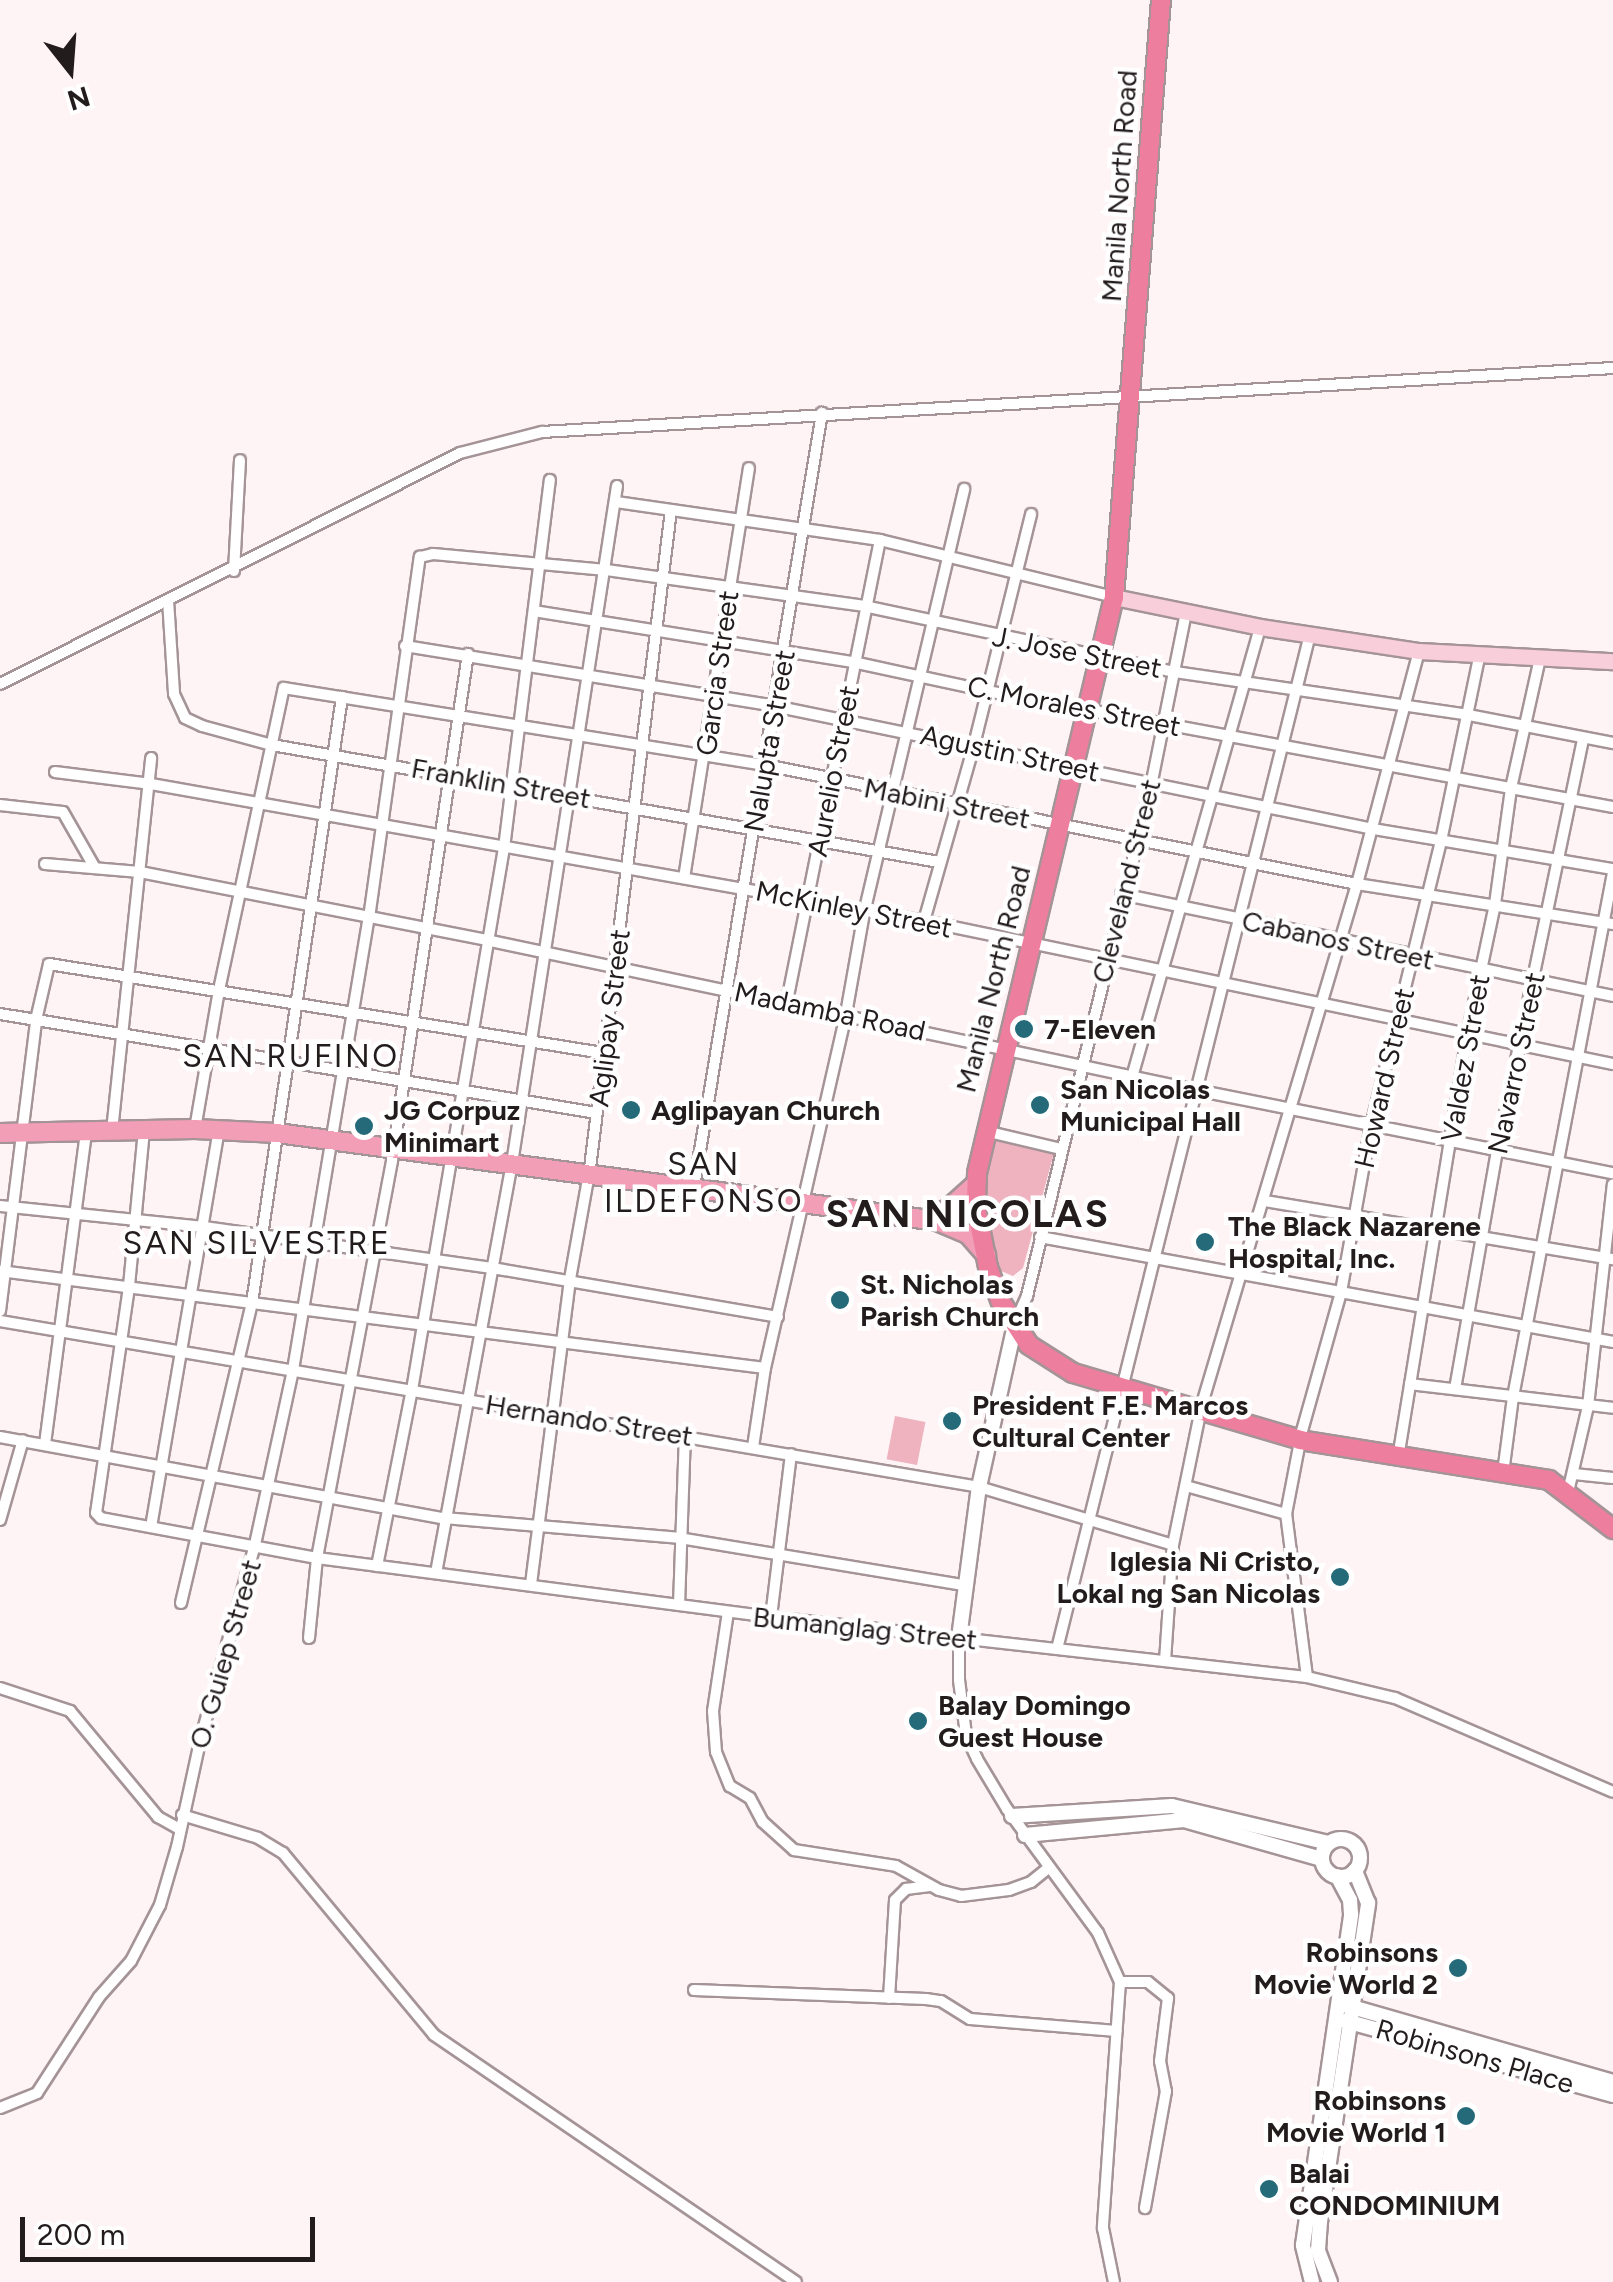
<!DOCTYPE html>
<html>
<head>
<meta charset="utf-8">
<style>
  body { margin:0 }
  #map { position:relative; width:1613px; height:2282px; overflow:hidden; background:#fef3f5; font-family:Figtree,sans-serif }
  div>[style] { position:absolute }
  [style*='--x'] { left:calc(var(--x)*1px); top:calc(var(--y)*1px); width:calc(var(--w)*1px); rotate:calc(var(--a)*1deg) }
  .green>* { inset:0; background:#eeb3bf; transform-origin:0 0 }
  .roads { filter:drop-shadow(2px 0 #a59497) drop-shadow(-2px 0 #a59497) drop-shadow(0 2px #a59497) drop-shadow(0 -2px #a59497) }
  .minor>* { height:10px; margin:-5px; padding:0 5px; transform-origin:5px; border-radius:5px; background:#fff }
  .tertiary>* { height:14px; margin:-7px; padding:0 7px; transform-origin:7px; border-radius:7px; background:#fff }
  .tertiary>.ring { margin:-7px; padding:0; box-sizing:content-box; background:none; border:14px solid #fff; border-radius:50% }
  .secondary>* { height:15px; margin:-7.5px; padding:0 7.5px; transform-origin:7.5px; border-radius:7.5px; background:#f8cedb }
  .primary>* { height:18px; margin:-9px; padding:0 9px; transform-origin:9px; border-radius:9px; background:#f29eb6 }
  .trunk>* { height:18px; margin:-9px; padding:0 9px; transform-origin:9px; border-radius:9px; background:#ee7e9e }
  .dots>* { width:28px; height:28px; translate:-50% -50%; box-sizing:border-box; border:5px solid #fff; border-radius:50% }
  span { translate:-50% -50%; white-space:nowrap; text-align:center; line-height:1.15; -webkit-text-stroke:9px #fff; paint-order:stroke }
  .street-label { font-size:28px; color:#231c1d }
  .poi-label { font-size:28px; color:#231c1d; font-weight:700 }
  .left { translate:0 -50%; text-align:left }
  .right { translate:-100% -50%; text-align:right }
  .quarter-label { font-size:32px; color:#231c1d; letter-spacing:2.5px }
  .district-label { font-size:38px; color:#231c1d; font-weight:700; letter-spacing:2.5px }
  .north { position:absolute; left:20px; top:20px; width:100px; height:100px; -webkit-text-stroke:8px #fff; paint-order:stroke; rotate:163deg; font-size:28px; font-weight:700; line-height:40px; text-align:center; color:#231c1d }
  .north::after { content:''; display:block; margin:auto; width:35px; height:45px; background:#231c1d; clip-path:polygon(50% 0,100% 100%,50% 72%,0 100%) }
  .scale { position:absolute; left:20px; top:2217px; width:295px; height:45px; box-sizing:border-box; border:5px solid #231c1d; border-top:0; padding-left:12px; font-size:30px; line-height:35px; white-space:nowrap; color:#231c1d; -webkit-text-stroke:8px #fff; paint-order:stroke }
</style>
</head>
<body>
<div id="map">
  <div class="green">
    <i style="clip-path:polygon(991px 1137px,1054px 1153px,1023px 1268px,1013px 1276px,1001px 1271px,991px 1232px,983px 1177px)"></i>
    <i style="left:895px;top:1416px;width:31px;height:44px;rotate:11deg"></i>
  </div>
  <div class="roads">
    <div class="minor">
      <i style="--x:616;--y:502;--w:267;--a:8.2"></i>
      <i style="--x:880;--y:540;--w:241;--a:13.7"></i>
      <i style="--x:234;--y:571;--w:111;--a:-86.9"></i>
      <i style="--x:168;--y:600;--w:94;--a:86.3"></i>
      <i style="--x:174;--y:694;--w:26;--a:65"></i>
      <i style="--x:185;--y:718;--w:19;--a:25"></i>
      <i style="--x:202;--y:726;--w:73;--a:15.2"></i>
      <i style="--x:272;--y:745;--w:677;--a:9.95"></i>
      <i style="--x:534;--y:611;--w:323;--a:9.1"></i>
      <i style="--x:853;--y:662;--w:137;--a:12.2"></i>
      <i style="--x:987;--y:691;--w:637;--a:10.5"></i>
      <i style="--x:405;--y:646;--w:374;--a:9.2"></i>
      <i style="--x:774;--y:706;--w:611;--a:11.6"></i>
      <i style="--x:1373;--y:829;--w:243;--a:9.5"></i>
      <i style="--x:0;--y:684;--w:515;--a:-26.66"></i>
      <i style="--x:460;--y:453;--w:85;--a:-14.4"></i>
      <i style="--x:542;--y:432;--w:1073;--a:-3.42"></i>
      <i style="--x:55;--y:772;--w:97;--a:7.1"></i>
      <i style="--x:151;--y:784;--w:785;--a:10.05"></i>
      <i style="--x:924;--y:921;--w:704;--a:11.73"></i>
      <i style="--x:0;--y:805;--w:63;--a:6.3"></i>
      <i style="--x:63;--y:812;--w:64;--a:60.3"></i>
      <i style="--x:45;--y:864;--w:95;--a:4.8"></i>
      <i style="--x:140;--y:872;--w:353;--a:11.1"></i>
      <i style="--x:486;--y:940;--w:726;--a:11.93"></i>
      <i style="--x:1196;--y:1090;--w:425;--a:11.3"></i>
      <i style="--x:684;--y:878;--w:415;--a:-81"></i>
      <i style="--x:1121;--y:894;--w:502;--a:11.71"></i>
      <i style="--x:924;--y:921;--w:183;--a:-74.1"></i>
      <i style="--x:974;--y:745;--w:238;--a:-76.1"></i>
      <i style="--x:787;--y:1001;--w:470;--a:-78.6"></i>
      <i style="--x:0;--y:1014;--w:605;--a:9.42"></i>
      <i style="--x:1132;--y:1077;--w:468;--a:-74.1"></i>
      <i style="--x:195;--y:1129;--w:141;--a:-80.2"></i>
      <i style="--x:219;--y:990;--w:309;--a:-77.9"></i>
      <i style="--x:284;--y:688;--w:487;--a:9.1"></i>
      <i style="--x:765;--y:765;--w:604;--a:11.37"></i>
      <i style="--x:1357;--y:884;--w:259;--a:8.9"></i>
      <i style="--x:144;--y:1130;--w:158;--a:95.5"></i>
      <i style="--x:129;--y:1287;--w:228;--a:98.3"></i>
      <i style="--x:96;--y:1513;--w:7;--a:45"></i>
      <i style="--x:101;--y:1518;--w:220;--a:10.5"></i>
      <i style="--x:317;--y:1558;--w:458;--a:7.4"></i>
      <i style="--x:771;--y:1617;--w:539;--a:6.39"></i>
      <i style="--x:1307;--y:1677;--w:90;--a:13.4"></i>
      <i style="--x:1395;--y:1698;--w:237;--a:23.3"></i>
      <i style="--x:112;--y:1131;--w:375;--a:-84"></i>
      <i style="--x:985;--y:1131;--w:78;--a:13.3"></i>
      <i style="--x:694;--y:1187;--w:785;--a:-80.61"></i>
      <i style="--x:1265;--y:1201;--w:353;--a:9.5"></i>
      <i style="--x:0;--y:1206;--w:205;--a:5.9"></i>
      <i style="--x:204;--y:1227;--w:291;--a:8.1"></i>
      <i style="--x:492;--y:1268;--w:290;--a:9.7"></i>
      <i style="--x:1040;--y:1237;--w:583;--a:10.38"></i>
      <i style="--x:0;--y:1271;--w:771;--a:7.23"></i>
      <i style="--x:0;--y:1311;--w:293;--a:-82.9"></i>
      <i style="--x:36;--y:1020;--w:57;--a:-76.9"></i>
      <i style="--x:49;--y:964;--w:561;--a:9.13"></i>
      <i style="--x:0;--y:1321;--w:993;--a:9.62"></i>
      <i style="--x:979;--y:1487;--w:202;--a:16.6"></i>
      <i style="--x:1015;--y:1323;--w:30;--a:-66"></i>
      <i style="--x:1027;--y:1296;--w:530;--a:-76.36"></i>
      <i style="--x:1152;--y:781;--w:172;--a:-78.6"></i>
      <i style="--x:1410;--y:1384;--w:204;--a:6.7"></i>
      <i style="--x:1455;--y:1389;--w:242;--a:-80"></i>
      <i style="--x:1497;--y:1151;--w:422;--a:-78.2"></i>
      <i style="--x:0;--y:1437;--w:450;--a:10.4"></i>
      <i style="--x:443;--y:1518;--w:237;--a:4.8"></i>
      <i style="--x:679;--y:1538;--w:288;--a:9.4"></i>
      <i style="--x:45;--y:1444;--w:315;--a:-82.5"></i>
      <i style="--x:753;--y:1447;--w:80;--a:-81.4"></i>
      <i style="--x:765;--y:1368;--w:363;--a:-77.1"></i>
      <i style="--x:846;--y:1014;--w:103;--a:-79.9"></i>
      <i style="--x:864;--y:913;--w:436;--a:-76.7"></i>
      <i style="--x:1398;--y:1458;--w:428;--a:-80.7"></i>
      <i style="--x:1467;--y:1036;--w:135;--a:-78"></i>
      <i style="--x:1495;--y:904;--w:117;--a:-82.1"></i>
      <i style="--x:1511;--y:788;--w:133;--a:-77.4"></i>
      <i style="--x:1503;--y:1473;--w:77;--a:-82.5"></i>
      <i style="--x:1513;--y:1397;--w:533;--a:-79.2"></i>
      <i style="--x:1574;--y:1474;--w:39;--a:6"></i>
      <i style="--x:1186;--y:1486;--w:104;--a:15.6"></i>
      <i style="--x:1568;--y:1492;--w:88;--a:-76.9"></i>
      <i style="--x:1588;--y:1406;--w:223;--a:-83.6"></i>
      <i style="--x:0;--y:1520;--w:83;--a:-74"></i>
      <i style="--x:151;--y:1527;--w:403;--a:-80.3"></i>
      <i style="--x:377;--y:1566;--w:179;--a:-78.8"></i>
      <i style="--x:412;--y:1390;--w:550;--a:-80.37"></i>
      <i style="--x:504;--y:848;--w:371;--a:-82.9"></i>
      <i style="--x:436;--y:1573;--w:423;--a:-79.5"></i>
      <i style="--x:513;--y:1157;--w:679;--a:-81.19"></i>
      <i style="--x:531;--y:1584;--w:307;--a:-82.7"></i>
      <i style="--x:570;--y:1279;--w:113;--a:-79.8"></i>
      <i style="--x:590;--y:1168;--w:663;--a:-82.98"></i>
      <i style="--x:181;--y:1603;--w:308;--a:-76.7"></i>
      <i style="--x:252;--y:1303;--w:613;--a:-81.55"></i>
      <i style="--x:679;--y:1605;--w:170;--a:-88"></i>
      <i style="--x:728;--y:1612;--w:100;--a:98.6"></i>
      <i style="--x:713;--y:1711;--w:41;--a:85.8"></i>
      <i style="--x:716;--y:1752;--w:37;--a:68"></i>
      <i style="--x:730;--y:1786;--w:23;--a:31"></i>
      <i style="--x:750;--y:1798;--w:27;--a:62"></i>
      <i style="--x:763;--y:1822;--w:42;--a:42.1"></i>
      <i style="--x:794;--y:1850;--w:103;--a:8.9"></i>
      <i style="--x:896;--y:1866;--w:49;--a:29.2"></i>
      <i style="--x:939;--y:1890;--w:23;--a:15"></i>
      <i style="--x:961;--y:1896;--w:48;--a:-7.1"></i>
      <i style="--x:1009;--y:1890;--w:23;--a:-20"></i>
      <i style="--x:1031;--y:1882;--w:22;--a:-39"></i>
      <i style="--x:771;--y:1617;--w:164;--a:-83"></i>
      <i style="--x:309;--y:1638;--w:80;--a:-84.3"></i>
      <i style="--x:317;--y:1558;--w:405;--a:-79.3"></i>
      <i style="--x:392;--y:1160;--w:512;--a:-81.46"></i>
      <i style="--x:959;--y:1638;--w:42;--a:90"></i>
      <i style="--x:959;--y:1680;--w:55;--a:82.7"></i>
      <i style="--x:966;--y:1735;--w:26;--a:65"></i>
      <i style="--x:977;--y:1759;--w:58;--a:59"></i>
      <i style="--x:1007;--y:1809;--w:154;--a:53.7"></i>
      <i style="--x:1098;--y:1933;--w:54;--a:65.8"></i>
      <i style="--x:1120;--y:1982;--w:247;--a:94"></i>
      <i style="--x:1103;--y:2228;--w:55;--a:78.5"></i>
      <i style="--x:1057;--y:1649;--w:1046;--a:-76"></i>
      <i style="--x:1165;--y:1661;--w:116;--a:-86.1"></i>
      <i style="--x:1173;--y:1545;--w:144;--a:-78.4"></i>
      <i style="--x:1202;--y:1404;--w:543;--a:-73.4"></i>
      <i style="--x:1357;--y:884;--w:241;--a:-75.1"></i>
      <i style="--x:1307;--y:1677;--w:164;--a:-97.3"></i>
      <i style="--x:1286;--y:1514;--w:85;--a:-79.1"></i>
      <i style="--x:1302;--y:1431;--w:144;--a:-74.3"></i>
      <i style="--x:1341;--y:1292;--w:169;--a:-79.8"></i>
      <i style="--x:1371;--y:1126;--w:293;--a:-76.2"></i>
      <i style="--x:1441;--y:841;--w:188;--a:-78.3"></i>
      <i style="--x:0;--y:1688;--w:74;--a:18.2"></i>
      <i style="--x:70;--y:1711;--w:138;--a:50.3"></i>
      <i style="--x:158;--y:1817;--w:25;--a:29"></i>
      <i style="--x:182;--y:1815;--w:79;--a:16.8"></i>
      <i style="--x:258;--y:1838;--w:29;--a:31"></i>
      <i style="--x:283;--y:1853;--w:236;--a:50.3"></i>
      <i style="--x:434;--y:2035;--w:438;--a:34.3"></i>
      <i style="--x:1120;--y:1982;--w:28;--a:0"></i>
      <i style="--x:1148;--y:1982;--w:26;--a:39"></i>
      <i style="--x:1168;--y:1998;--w:64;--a:97.2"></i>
      <i style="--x:1160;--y:2061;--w:31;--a:79"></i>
      <i style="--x:1166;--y:2091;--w:119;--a:100.2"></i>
      <i style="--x:694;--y:1990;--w:232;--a:2.2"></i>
      <i style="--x:926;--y:1999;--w:15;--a:8"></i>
      <i style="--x:941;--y:2001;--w:34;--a:32"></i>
      <i style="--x:970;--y:2019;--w:147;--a:4.7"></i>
      <i style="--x:889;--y:1998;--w:98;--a:-86.5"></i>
      <i style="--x:895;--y:1900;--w:16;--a:-45"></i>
      <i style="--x:906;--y:1889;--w:24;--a:-7"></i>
      <i style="--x:0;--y:2108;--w:40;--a:-22"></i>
      <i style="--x:37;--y:2093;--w:114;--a:-57.1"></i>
      <i style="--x:99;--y:1997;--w:48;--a:-48.4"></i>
      <i style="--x:131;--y:1961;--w:63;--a:-62.6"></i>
      <i style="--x:160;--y:1905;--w:60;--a:-73.7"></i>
      <i style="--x:177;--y:1847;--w:113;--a:-77.7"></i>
      <i style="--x:201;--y:1737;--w:195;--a:-74.3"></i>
      <i style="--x:254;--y:1549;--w:183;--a:-77.7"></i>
      <i style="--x:293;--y:1370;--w:458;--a:-80.5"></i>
      <i style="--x:369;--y:918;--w:365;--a:-82"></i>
      <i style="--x:420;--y:557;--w:13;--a:-13"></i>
      <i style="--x:433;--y:554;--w:174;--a:5.3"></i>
      <i style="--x:606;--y:570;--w:260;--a:7.9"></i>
      <i style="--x:864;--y:606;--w:318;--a:12"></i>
      <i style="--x:1175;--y:672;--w:297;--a:8.3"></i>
      <i style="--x:1469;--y:715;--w:147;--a:11"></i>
    </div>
    <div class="tertiary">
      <i style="--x:959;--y:1638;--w:152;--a:-82.5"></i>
      <i style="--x:979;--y:1487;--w:167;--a:-77.5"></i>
      <i style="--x:1012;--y:1816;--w:160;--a:-3.6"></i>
      <i style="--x:1172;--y:1806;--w:161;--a:13.3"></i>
      <i style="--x:1025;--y:1835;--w:160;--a:-5.4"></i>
      <i style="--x:1184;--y:1820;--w:143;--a:15.8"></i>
      <i class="ring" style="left:1322px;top:1839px;width:24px;height:24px"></i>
      <i style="--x:1345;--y:2005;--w:279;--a:16"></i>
      <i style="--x:1346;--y:2021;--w:277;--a:15.5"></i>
      <i style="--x:1312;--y:2282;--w:38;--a:-104"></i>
      <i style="--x:1303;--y:2245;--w:334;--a:-81.7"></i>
      <i style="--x:1351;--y:1914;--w:14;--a:-94"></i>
      <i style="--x:1350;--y:1900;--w:27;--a:-118"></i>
      <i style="--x:1330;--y:2282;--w:34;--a:-111"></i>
      <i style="--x:1318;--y:2250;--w:28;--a:-86"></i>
      <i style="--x:1320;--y:2222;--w:323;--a:-81.4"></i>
      <i style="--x:1368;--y:1903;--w:35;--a:-112"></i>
    </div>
    <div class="secondary">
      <i style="--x:1114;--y:597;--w:149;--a:11.6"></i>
      <i style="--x:1260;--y:627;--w:161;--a:8.6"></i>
      <i style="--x:1419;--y:651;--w:194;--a:3"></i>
    </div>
    <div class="primary">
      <i style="--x:0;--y:1133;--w:195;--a:-1.2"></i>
      <i style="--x:195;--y:1129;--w:82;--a:2.8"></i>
      <i style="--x:277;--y:1133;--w:666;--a:7.59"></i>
      <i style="--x:937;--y:1221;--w:34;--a:23"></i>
      <i style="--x:968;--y:1234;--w:28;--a:49"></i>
      <i style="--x:927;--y:1218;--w:23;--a:-23"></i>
      <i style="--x:948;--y:1209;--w:38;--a:-42"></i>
    </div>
    <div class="trunk">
      <i style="--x:1161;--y:0;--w:599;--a:94.5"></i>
      <i style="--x:1114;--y:597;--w:592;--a:103.38"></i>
      <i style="--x:977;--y:1173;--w:35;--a:92"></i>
      <i style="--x:976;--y:1208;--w:60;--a:78.5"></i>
      <i style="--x:988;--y:1267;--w:37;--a:70"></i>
      <i style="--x:1001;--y:1302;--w:51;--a:56.9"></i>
      <i style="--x:1029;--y:1345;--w:52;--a:32.5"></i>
      <i style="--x:1073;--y:1373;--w:237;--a:16.4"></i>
      <i style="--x:1300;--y:1440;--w:252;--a:9.1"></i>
      <i style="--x:1549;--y:1480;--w:81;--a:37.4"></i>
    </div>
  </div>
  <div class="dots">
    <i style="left:1024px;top:1029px;background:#246a79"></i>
    <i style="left:1040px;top:1105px;background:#246a79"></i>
    <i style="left:631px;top:1110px;background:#246a79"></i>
    <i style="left:364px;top:1126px;background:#246a79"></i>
    <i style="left:1205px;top:1242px;background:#246a79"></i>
    <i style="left:840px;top:1300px;background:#246a79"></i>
    <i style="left:952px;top:1421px;background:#246a79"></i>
    <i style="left:1340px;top:1577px;background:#246a79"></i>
    <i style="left:918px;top:1721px;background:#246a79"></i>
    <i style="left:1458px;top:1968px;background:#246a79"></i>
    <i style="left:1466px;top:2116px;background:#246a79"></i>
    <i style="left:1269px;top:2189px;background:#246a79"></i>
  </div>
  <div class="street-label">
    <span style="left:1119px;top:186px;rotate:-86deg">Manila North Road</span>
    <span style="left:1077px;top:652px;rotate:11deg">J. Jose Street</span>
    <span style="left:717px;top:673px;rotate:-82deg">Garcia Street</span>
    <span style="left:1074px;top:706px;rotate:11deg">C. Morales Street</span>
    <span style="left:769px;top:741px;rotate:-80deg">Nalupta Street</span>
    <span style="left:1010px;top:753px;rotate:12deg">Agustin Street</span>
    <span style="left:833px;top:771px;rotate:-79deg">Aurelio Street</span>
    <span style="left:501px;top:783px;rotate:10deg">Franklin Street</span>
    <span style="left:947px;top:803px;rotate:11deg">Mabini Street</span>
    <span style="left:1126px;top:881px;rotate:-76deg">Cleveland Street</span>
    <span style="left:854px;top:909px;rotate:11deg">McKinley Street</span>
    <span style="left:1338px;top:940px;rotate:12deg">Cabanos Street</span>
    <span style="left:993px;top:979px;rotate:-76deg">Manila North Road</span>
    <span style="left:830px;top:1011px;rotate:12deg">Madamba Road</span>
    <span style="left:609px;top:1018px;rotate:-83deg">Aglipay Street</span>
    <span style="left:1465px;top:1058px;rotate:-80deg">Valdez Street</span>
    <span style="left:1516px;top:1063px;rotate:-78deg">Navarro Street</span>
    <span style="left:1384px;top:1078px;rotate:-77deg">Howard Street</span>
    <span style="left:589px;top:1420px;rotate:9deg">Hernando Street</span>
    <span style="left:865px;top:1628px;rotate:6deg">Bumanglag Street</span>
    <span style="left:225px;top:1654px;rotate:-74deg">O. Guiep Street</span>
    <span style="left:1475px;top:2056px;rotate:16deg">Robinsons Place</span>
  </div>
  <div class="poi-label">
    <span class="left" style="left:1044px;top:1029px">7-Eleven</span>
    <span class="left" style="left:1060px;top:1105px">San Nicolas<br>Municipal Hall</span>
    <span class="left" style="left:384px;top:1126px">JG Corpuz<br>Minimart</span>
    <span class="left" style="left:651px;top:1110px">Aglipayan Church</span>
    <span class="left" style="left:1228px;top:1242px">The Black Nazarene<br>Hospital, Inc.</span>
    <span class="left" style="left:860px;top:1300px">St. Nicholas<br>Parish Church</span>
    <span class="left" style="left:972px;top:1421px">President F.E. Marcos<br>Cultural Center</span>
    <span class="right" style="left:1320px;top:1577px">Iglesia Ni Cristo,<br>Lokal ng San Nicolas</span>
    <span class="left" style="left:938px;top:1721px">Balay Domingo<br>Guest House</span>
    <span class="right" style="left:1438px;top:1968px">Robinsons<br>Movie World 2</span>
    <span class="right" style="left:1446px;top:2116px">Robinsons<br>Movie World 1</span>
    <span class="left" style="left:1289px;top:2189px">Balai<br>CONDOMINIUM</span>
  </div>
  <div class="quarter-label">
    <span style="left:291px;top:1056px">SAN RUFINO</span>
    <span style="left:704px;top:1183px">SAN<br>ILDEFONSO</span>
    <span style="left:257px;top:1243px">SAN SILVESTRE</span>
  </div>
  <div class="district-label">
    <span style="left:968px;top:1215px">SAN NICOLAS</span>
  </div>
  <div class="north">N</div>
  <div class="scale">200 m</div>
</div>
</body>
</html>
